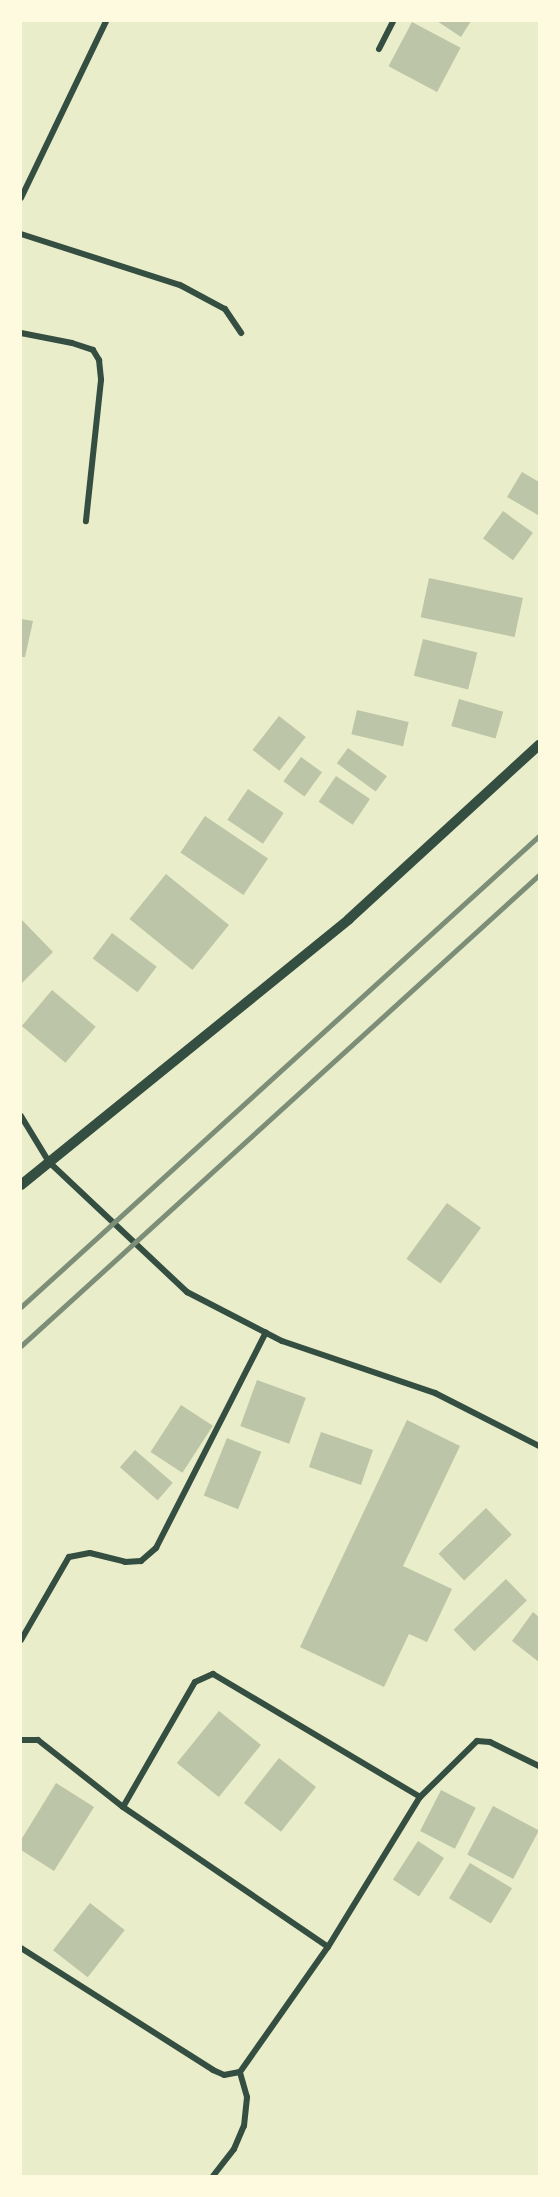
<!DOCTYPE html>
<html>
<head>
<meta charset="utf-8">
<style>
  body { margin:0 }
  #map { position:relative; width:560px; height:2197px; overflow:hidden; background:#e9edc9; font-family:"IBM Plex Serif",serif }
  div>[style] { position:absolute }
  [style*='--x'] { left:calc(var(--x)*1px); top:calc(var(--y)*1px); width:calc(var(--w)*1px); rotate:calc(var(--a)*1deg) }
  .building>* { inset:0; background:#bcc5a7; transform-origin:0 0 }
  .minor>* { height:6px; margin:-3px; padding:0 3px; transform-origin:3px; border-radius:3px; background:#344e41 }
  .tertiary>* { height:10px; margin:-5px; padding:0 5px; transform-origin:5px; border-radius:5px; background:#344e41 }
  .rail>* { height:4.5px; margin:-2.25px; padding:0 2.25px; transform-origin:2.25px; border-radius:2.25px; background:#7c8e77 }
  span { translate:-50% -50%; white-space:nowrap; text-align:center; line-height:1.15; -webkit-text-stroke:4.5px #fefae0; paint-order:stroke }
  .frame { position:absolute; inset:0; border:22px solid #fefae0; pointer-events:none }
</style>
</head>
<body>
<div id="map">
  <div class="building">
    <i style="clip-path:polygon(437px 21px,471px 21px,461px 37px)"></i>
    <i style="left:412px;top:22px;width:55px;height:50px;rotate:28deg"></i>
    <i style="clip-path:polygon(522px 472px,539px 482px,538px 515px,507px 497px)"></i>
    <i style="left:503px;top:511px;width:37px;height:34px;rotate:36deg"></i>
    <i style="left:429px;top:578px;width:96px;height:40px;rotate:12deg"></i>
    <i style="clip-path:polygon(21px 619px,33px 621px,25px 657px,21px 657px)"></i>
    <i style="left:423px;top:639px;width:56px;height:38px;rotate:14deg"></i>
    <i style="left:459px;top:699px;width:46px;height:28px;rotate:16deg"></i>
    <i style="left:357px;top:710px;width:53px;height:25px;rotate:13deg"></i>
    <i style="left:279px;top:716px;width:34px;height:43px;rotate:38deg"></i>
    <i style="left:348px;top:748px;width:48px;height:19px;rotate:36deg"></i>
    <i style="left:301px;top:757px;width:26px;height:30px;rotate:36deg"></i>
    <i style="left:336px;top:776px;width:41px;height:31px;rotate:34deg"></i>
    <i style="left:248px;top:789px;width:43px;height:37px;rotate:34deg"></i>
    <i style="left:205px;top:816px;width:76px;height:44px;rotate:34deg"></i>
    <i style="left:166px;top:874px;width:81px;height:58px;rotate:39deg"></i>
    <i style="clip-path:polygon(21px 919px,53px 952px,21px 984px)"></i>
    <i style="left:112px;top:933px;width:56px;height:32px;rotate:37deg"></i>
    <i style="left:52px;top:990px;width:57px;height:47px;rotate:40deg"></i>
    <i style="left:447px;top:1203px;width:42px;height:69px;rotate:36deg"></i>
    <i style="left:257px;top:1380px;width:52px;height:49px;rotate:20deg"></i>
    <i style="left:181px;top:1405px;width:38px;height:56px;rotate:33deg"></i>
    <i style="clip-path:polygon(407px 1420px,460px 1446px,403px 1566px,452px 1589px,427px 1642px,409px 1634px,384px 1687px,300px 1647px)"></i>
    <i style="left:321px;top:1432px;width:55px;height:37px;rotate:19deg"></i>
    <i style="left:227px;top:1438px;width:37px;height:62px;rotate:22deg"></i>
    <i style="left:135px;top:1450px;width:50px;height:23px;rotate:41deg"></i>
    <i style="left:486px;top:1508px;width:37px;height:66px;rotate:46deg"></i>
    <i style="left:506px;top:1579px;width:30px;height:73px;rotate:46deg"></i>
    <i style="clip-path:polygon(533px 1612px,539px 1617px,539px 1662px,512px 1641px)"></i>
    <i style="left:219px;top:1711px;width:54px;height:67px;rotate:39deg"></i>
    <i style="left:279px;top:1758px;width:47px;height:57px;rotate:38deg"></i>
    <i style="clip-path:polygon(56px 1783px,94px 1807px,54px 1871px,21px 1850px,21px 1840px)"></i>
    <i style="left:441px;top:1790px;width:39px;height:46px;rotate:27deg"></i>
    <i style="left:493px;top:1806px;width:52px;height:55px;rotate:28deg"></i>
    <i style="left:418px;top:1841px;width:31px;height:46px;rotate:33deg"></i>
    <i style="left:470px;top:1863px;width:49px;height:41px;rotate:31deg"></i>
    <i style="left:90px;top:1903px;width:44px;height:60px;rotate:38deg"></i>
  </div>
  <div class="minor">
    <i style="--x:379;--y:49;--w:31;--a:-63"></i>
    <i style="--x:21;--y:198;--w:196;--a:-64.3"></i>
    <i style="--x:21;--y:234;--w:167;--a:17.8"></i>
    <i style="--x:180;--y:285;--w:51;--a:28.1"></i>
    <i style="--x:225;--y:309;--w:29;--a:56"></i>
    <i style="--x:21;--y:333;--w:52;--a:11.1"></i>
    <i style="--x:72;--y:343;--w:22;--a:18"></i>
    <i style="--x:93;--y:350;--w:12;--a:59"></i>
    <i style="--x:99;--y:360;--w:20;--a:84"></i>
    <i style="--x:101;--y:380;--w:142;--a:96.1"></i>
    <i style="--x:21;--y:1116;--w:54;--a:58.7"></i>
    <i style="--x:49;--y:1162;--w:190;--a:43.3"></i>
    <i style="--x:187;--y:1292;--w:107;--a:27.3"></i>
    <i style="--x:282;--y:1341;--w:162;--a:18.8"></i>
    <i style="--x:435;--y:1393;--w:117;--a:27"></i>
    <i style="--x:21;--y:1640;--w:96;--a:-60"></i>
    <i style="--x:69;--y:1557;--w:21;--a:-11"></i>
    <i style="--x:90;--y:1553;--w:36;--a:14"></i>
    <i style="--x:125;--y:1562;--w:16;--a:-4"></i>
    <i style="--x:141;--y:1561;--w:20;--a:-41"></i>
    <i style="--x:156;--y:1548;--w:242;--a:-63"></i>
    <i style="--x:21;--y:1740;--w:17;--a:0"></i>
    <i style="--x:38;--y:1740;--w:108;--a:38.2"></i>
    <i style="--x:123;--y:1807;--w:248;--a:34.3"></i>
    <i style="--x:123;--y:1807;--w:144;--a:-60.1"></i>
    <i style="--x:195;--y:1682;--w:20;--a:-24"></i>
    <i style="--x:213;--y:1674;--w:241;--a:30.7"></i>
    <i style="--x:21;--y:1948;--w:227;--a:32.4"></i>
    <i style="--x:213;--y:2070;--w:12;--a:24"></i>
    <i style="--x:224;--y:2075;--w:16;--a:-11"></i>
    <i style="--x:240;--y:2072;--w:153;--a:-54.9"></i>
    <i style="--x:328;--y:1947;--w:176;--a:-58.5"></i>
    <i style="--x:420;--y:1797;--w:80;--a:-44.5"></i>
    <i style="--x:477;--y:1741;--w:13;--a:4"></i>
    <i style="--x:490;--y:1742;--w:55;--a:26.1"></i>
    <i style="--x:213;--y:2176;--w:34;--a:-52"></i>
    <i style="--x:234;--y:2149;--w:25;--a:-67"></i>
    <i style="--x:244;--y:2126;--w:29;--a:-84"></i>
    <i style="--x:247;--y:2097;--w:26;--a:-106"></i>
  </div>
  <div class="tertiary">
    <i style="--x:21;--y:1185;--w:422;--a:-39"></i>
    <i style="--x:349;--y:919;--w:258;--a:-42.5"></i>
  </div>
  <div class="rail">
    <i style="--x:21;--y:1307;--w:700;--a:-42.28"></i>
    <i style="--x:21;--y:1346;--w:700;--a:-42.28"></i>
  </div>
  <div class="frame"></div>
</div>
</body>
</html>
